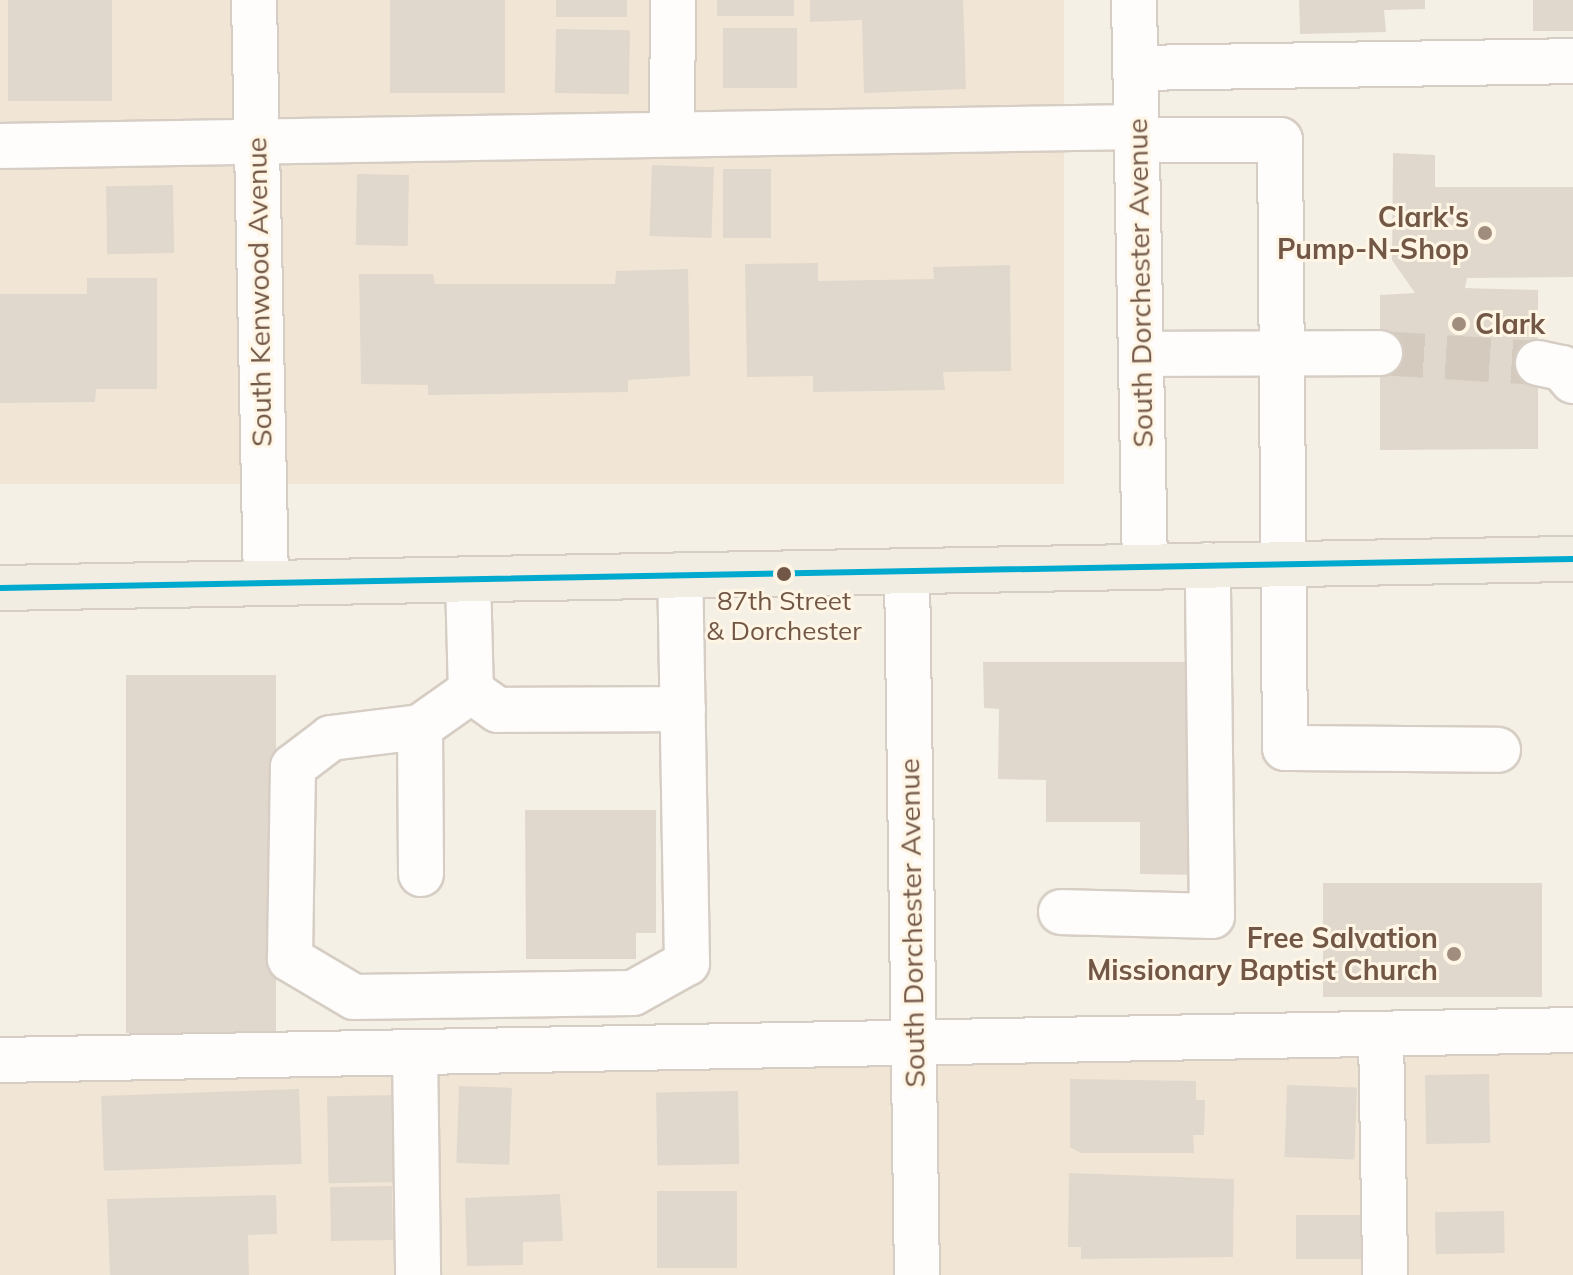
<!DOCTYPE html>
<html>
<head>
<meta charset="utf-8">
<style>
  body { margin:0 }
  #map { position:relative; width:1573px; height:1275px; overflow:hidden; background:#f5f0e5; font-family:Mulish,sans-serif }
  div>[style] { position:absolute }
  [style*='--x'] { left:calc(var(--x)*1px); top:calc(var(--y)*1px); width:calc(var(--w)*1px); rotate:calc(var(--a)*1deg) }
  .residential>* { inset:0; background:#f1e6d5; transform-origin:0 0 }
  .building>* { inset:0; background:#e1d8cd; transform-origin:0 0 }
  .minor-tunnel>* { height:44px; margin-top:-22px; transform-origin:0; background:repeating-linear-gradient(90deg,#d4cabd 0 44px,transparent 0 66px) }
  .roads { filter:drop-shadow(2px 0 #d6cdc4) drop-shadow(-2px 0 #d6cdc4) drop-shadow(0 2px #d6cdc4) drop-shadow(0 -2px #d6cdc4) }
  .minor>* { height:44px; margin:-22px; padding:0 22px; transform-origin:22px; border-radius:22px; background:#fefdfb }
  .major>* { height:44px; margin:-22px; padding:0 22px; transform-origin:22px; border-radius:22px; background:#f2ede2 }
  .bus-1>* { height:6px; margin:-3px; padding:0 3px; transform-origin:3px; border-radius:3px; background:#00a9ce }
  .dots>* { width:22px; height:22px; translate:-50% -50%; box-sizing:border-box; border:4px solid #fff5e5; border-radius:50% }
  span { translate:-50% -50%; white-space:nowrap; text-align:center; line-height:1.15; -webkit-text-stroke:6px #fff5e5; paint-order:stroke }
  .bus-label { font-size:26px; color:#725746 }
  .poi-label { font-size:28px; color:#725746; font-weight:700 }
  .right { translate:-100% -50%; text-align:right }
  .left { translate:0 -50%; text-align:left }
  .street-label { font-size:28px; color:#725746 }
</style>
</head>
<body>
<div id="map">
  <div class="residential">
    <i style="left:0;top:0;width:1064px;height:484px"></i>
    <i style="clip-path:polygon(1573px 1028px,1573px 1275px,0 1275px,0 1068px)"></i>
  </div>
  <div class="building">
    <i style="left:8px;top:0;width:104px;height:101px"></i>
    <i style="left:390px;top:0;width:115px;height:93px"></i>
    <i style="left:556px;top:0;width:71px;height:17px"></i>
    <i style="left:717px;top:0;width:77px;height:16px"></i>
    <i style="clip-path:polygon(810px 0,963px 0,966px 89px,864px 93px,862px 20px,810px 22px)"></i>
    <i style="clip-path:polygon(1299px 0,1425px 0,1425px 9px,1384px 10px,1386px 32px,1300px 34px)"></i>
    <i style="left:1533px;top:0;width:40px;height:31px"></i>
    <i style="left:723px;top:28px;width:74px;height:60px"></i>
    <i style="left:556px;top:29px;width:74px;height:64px;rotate:1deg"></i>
    <i style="clip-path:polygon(1393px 153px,1435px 155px,1435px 187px,1573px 187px,1573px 277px,1467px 278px,1465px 288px,1538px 290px,1538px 449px,1380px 450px,1380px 295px,1415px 293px,1392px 260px)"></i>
    <i style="left:652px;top:165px;width:62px;height:71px;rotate:2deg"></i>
    <i style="left:723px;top:169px;width:48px;height:69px"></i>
    <i style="left:357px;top:174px;width:52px;height:71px;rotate:1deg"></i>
    <i style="left:173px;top:185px;width:68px;height:67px;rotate:89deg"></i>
    <i style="clip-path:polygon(818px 263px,818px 281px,934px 279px,933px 267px,1010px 265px,1011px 371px,943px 372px,945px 390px,813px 392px,813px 376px,747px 377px,745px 264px)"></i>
    <i style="clip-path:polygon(688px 269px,690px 376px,628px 380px,628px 392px,428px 395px,428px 385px,361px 384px,359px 274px,433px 274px,435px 284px,615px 284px,616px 271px)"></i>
    <i style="clip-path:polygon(87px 278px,157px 278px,157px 389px,96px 389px,95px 402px,0 403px,0 294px,87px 294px)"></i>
    <i style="clip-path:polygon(983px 662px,1201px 662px,1200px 875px,1140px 874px,1140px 822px,1046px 822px,1046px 780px,998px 779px,999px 709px,984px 708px)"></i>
    <i style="left:126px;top:675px;width:150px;height:358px"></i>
    <i style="clip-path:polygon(525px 810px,656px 810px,656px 933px,636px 933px,636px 959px,526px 959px)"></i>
    <i style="left:1542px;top:883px;width:114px;height:219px;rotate:90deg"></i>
    <i style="left:1489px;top:1074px;width:69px;height:64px;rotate:89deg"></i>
    <i style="clip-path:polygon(1070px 1079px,1196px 1081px,1196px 1100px,1205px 1100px,1204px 1135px,1193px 1135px,1194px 1153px,1081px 1153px,1070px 1147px)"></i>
    <i style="left:1287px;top:1085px;width:70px;height:72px;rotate:2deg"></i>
    <i style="left:459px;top:1086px;width:53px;height:77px;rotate:2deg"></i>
    <i style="left:299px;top:1089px;width:75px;height:198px;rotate:88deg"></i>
    <i style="left:738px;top:1091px;width:73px;height:82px;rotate:89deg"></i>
    <i style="left:400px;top:1095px;width:87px;height:73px;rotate:89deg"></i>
    <i style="clip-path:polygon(1069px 1173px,1234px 1179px,1233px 1257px,1081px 1259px,1081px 1247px,1068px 1247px)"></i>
    <i style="left:392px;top:1186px;width:54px;height:62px;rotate:89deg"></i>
    <i style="left:657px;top:1191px;width:80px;height:77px"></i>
    <i style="clip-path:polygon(560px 1194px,563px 1241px,523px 1242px,523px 1265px,467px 1266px,465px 1198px)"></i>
    <i style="clip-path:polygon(276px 1195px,277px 1234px,248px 1235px,249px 1275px,110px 1275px,107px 1199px)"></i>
    <i style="left:1504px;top:1211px;width:42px;height:69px;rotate:89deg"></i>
    <i style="left:1296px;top:1215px;width:66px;height:44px"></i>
  </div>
  <div class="minor-tunnel">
    <i style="--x:1380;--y:353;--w:158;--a:3.6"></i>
  </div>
  <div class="roads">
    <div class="minor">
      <i style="--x:254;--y:0;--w:583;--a:88.82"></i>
      <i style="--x:1134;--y:0;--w:566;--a:88.89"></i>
      <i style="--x:1136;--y:68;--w:437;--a:-0.9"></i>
      <i style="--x:672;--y:134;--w:134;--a:-89.6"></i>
      <i style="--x:1137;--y:140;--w:143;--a:0"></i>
      <i style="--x:1280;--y:140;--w:608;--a:89.53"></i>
      <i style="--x:1285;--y:748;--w:213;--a:0.5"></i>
      <i style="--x:0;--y:146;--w:1137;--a:-0.96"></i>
      <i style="--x:1141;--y:354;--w:239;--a:-0.2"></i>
      <i style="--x:1538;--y:363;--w:25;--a:12"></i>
      <i style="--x:1562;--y:368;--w:17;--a:50"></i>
      <i style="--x:907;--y:571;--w:704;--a:89.19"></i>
      <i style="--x:468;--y:579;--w:112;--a:88.5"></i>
      <i style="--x:471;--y:691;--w:62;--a:144.8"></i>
      <i style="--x:420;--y:727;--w:90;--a:173"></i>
      <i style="--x:331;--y:738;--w:48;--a:142.7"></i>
      <i style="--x:293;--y:767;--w:192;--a:90.9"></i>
      <i style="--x:290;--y:959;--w:74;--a:30.7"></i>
      <i style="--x:354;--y:997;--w:279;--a:-0.8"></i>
      <i style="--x:633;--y:993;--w:62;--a:-29.1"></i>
      <i style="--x:687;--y:963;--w:388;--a:-91"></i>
      <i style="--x:471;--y:691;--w:33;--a:35"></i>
      <i style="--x:498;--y:710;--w:185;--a:-0.3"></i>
      <i style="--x:420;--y:727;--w:147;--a:89.6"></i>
      <i style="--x:1061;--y:912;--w:151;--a:1.5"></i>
      <i style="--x:1212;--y:916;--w:351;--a:-90.7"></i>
      <i style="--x:1381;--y:1034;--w:241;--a:89"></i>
      <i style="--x:415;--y:1052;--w:223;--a:89.2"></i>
      <i style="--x:0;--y:1060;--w:1573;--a:-1.09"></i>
    </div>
    <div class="major">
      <i style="--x:0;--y:588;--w:1573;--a:-1.06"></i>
    </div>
  </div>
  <div class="bus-1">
    <i style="--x:0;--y:588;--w:1573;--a:-1.06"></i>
  </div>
  <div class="dots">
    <i style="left:1485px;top:233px;background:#a08d7e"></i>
    <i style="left:1459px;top:324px;background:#a08d7e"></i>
    <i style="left:784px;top:574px;background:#725746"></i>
    <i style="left:1454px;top:954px;background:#a08d7e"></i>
  </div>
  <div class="bus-label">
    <span style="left:784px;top:616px">87th Street<br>&amp; Dorchester</span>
  </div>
  <div class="poi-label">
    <span class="right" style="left:1469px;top:233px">Clark's<br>Pump-N-Shop</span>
    <span class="left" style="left:1475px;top:324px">Clark</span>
    <span class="right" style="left:1438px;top:954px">Free Salvation<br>Missionary Baptist Church</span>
  </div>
  <div class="street-label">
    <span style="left:1140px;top:283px;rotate:-91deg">South Dorchester Avenue</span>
    <span style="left:259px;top:292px;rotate:-91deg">South Kenwood Avenue</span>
    <span style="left:912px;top:923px;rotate:-91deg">South Dorchester Avenue</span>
  </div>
</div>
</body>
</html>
